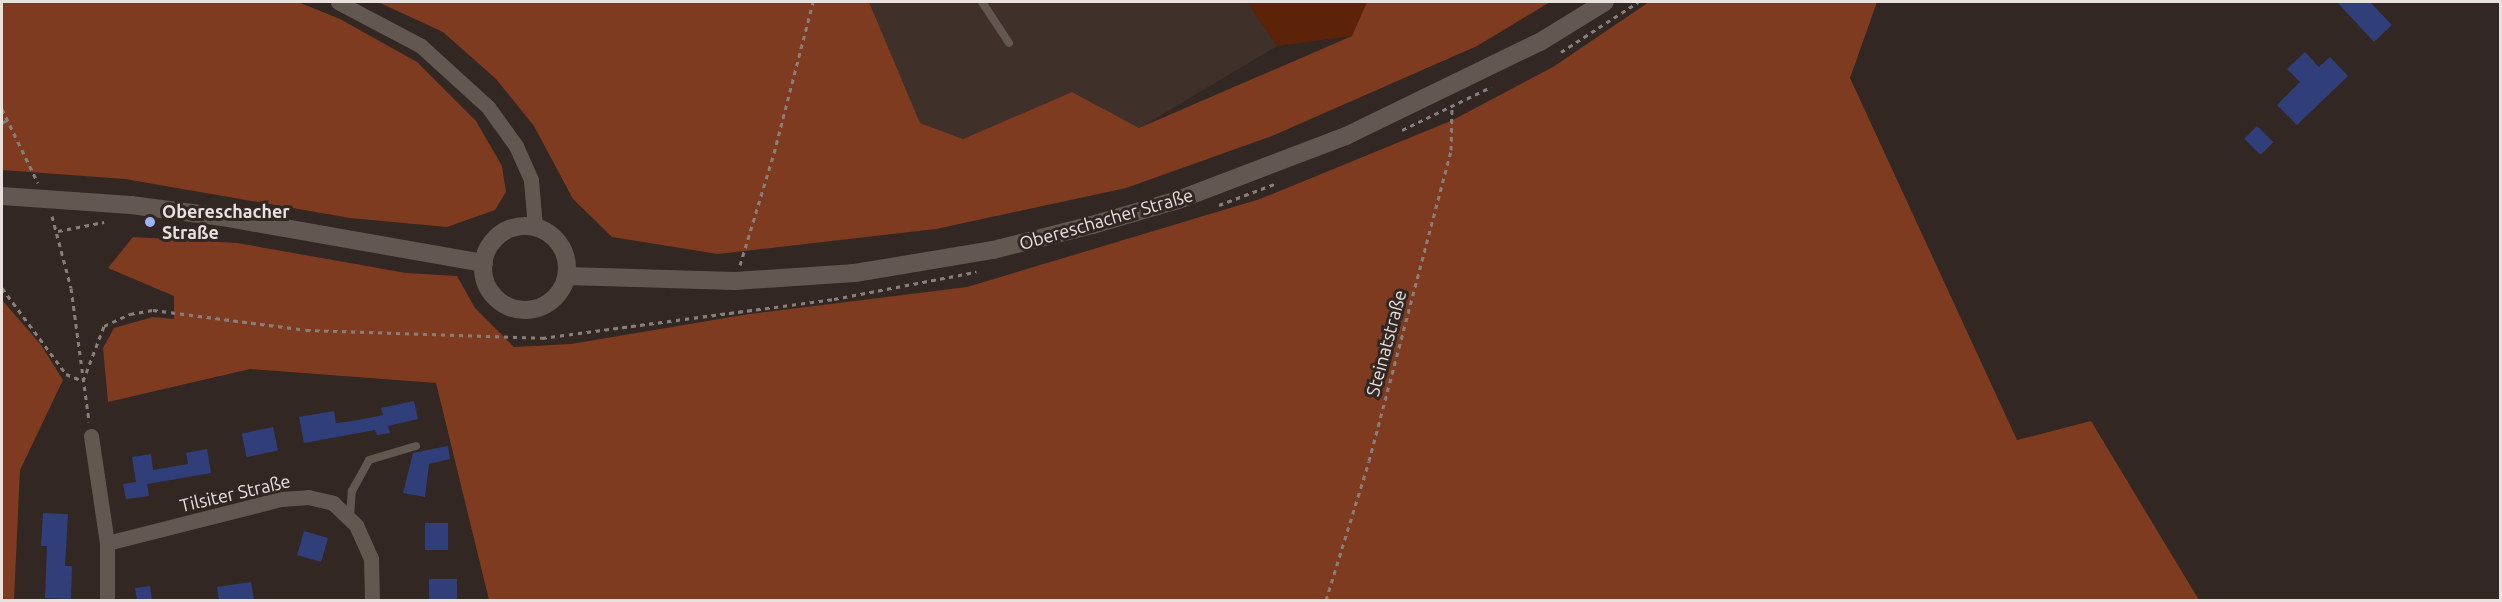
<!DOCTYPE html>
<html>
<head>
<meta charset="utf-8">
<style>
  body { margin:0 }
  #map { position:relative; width:2502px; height:602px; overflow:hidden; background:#322723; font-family:Ubuntu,sans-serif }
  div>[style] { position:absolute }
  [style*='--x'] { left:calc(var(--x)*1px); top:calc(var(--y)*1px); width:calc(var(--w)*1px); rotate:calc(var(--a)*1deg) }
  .built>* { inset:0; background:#40302a }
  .green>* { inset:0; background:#5c2309 }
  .forest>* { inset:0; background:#7e3b1f }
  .building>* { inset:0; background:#303f7a; transform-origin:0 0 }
  .path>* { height:3px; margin-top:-1.5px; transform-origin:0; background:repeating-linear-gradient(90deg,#887f7c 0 4.5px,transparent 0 9px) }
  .service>* { height:8px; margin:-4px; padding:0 4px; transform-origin:4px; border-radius:4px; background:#635752 }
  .minor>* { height:15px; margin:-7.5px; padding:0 7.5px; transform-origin:7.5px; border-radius:7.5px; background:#635752 }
  .secondary>* { height:18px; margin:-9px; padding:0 9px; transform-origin:9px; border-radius:9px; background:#635752 }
  .secondary>.ring { margin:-9px; padding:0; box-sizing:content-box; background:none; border:18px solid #635752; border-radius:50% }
  .dots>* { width:16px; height:16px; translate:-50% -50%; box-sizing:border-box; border:3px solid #322723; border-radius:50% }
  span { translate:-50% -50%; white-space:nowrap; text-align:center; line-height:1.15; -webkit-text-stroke:6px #322723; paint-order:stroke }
  .poi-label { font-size:18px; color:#e8e1de; font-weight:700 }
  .left { translate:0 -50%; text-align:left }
  .street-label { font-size:18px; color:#e8e1de }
  .frame { position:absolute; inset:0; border:3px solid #e8e1de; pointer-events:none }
</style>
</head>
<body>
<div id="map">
  <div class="built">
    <i style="clip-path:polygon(869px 2px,1247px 2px,1277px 46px,1139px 128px,1072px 92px,963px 139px,920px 123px)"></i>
  </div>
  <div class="green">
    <i style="clip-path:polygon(1247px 2px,1367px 2px,1352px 36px,1277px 46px)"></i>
  </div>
  <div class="forest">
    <i style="clip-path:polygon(2px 2px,298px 2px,340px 19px,417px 62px,476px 121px,502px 166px,506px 192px,495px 210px,447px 227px,350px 218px,125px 179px,2px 170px)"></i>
    <i style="clip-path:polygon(378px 2px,869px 2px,920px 123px,963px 139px,1072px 92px,1139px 128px,1352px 36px,1367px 2px,1550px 2px,1477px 46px,1272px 136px,1126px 188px,936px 229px,718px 254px,612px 237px,573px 199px,534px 126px,496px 79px,443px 32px)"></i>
    <i style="clip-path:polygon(1649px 2px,1877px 2px,1850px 78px,2017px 440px,2091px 421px,2199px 600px,489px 600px,436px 383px,250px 369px,108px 402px,103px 348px,114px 328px,153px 317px,174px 319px,174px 296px,108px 268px,133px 237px,237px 243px,406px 273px,457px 276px,475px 308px,514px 347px,571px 344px,749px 314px,967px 287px,1260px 199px,1453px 120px,1553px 67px)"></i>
    <i style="clip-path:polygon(2px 300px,41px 345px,63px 380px,20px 470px,14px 600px,2px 600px)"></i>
  </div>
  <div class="building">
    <i style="clip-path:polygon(2337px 2px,2370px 2px,2392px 25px,2374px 42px)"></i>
    <i style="clip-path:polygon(2305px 52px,2319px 67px,2330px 57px,2348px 76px,2297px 125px,2277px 105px,2300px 82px,2287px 69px)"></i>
    <i style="left:2257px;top:126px;width:23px;height:18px;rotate:45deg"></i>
    <i style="clip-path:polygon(414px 401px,418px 419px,388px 426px,390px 433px,377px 435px,375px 430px,304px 443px,299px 417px,334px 411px,336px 423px,353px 421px,383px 415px,381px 408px)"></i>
    <i style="left:273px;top:427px;width:24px;height:32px;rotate:78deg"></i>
    <i style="clip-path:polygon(448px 446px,450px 459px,429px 464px,425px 497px,403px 493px,413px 453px)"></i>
    <i style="clip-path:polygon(207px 449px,211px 473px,147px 484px,149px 496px,126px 499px,123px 484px,136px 482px,132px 457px,151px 454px,153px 470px,188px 464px,186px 453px)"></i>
    <i style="clip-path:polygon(43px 513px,68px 514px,65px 566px,72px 566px,71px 599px,45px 598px,47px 546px,41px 546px)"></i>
    <i style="left:425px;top:523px;width:23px;height:27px"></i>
    <i style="left:304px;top:531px;width:25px;height:25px;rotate:16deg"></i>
    <i style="left:429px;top:579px;width:28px;height:21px"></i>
    <i style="clip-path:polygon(251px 582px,254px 600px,219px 600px,217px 587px)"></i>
    <i style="clip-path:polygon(150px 586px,152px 600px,137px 600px,135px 588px)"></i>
  </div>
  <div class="path">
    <i style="--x:1561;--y:52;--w:92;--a:-33"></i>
    <i style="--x:2;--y:109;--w:82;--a:64.1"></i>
    <i style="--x:2;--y:123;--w:6;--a:-31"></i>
    <i style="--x:1402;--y:130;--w:99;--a:-25.8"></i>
    <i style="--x:1219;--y:205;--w:62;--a:-20.8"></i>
    <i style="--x:52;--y:216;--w:74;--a:75.2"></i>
    <i style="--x:71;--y:288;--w:135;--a:82.3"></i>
    <i style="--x:58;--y:231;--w:47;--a:-11.1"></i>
    <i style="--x:740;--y:265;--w:117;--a:-73.1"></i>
    <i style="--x:774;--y:153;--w:156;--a:-75.5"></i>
    <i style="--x:2;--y:288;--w:107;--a:53.3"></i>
    <i style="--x:66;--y:374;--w:18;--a:22"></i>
    <i style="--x:83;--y:381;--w:59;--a:-69.1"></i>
    <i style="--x:104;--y:326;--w:29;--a:-25"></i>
    <i style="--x:130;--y:314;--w:23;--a:-10"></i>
    <i style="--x:153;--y:310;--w:154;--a:7.4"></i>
    <i style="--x:306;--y:330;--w:236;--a:1.9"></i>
    <i style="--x:542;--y:338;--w:295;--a:-7.6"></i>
    <i style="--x:834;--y:299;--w:145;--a:-10.8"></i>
    <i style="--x:1326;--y:600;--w:145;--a:-72.8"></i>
    <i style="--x:1369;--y:461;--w:322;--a:-75.2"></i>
    <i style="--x:1451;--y:150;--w:44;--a:-88.7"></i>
  </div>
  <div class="service">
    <i style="--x:982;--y:2;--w:49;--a:56.6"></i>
    <i style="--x:350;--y:517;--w:26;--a:-86"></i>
    <i style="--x:352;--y:491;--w:35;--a:-61"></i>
    <i style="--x:369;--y:460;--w:49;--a:-16.6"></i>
  </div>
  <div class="minor">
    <i style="--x:338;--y:2;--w:94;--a:27.9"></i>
    <i style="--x:421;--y:46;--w:91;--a:42.3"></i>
    <i style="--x:488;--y:107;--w:48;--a:54.3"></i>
    <i style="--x:516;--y:146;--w:37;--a:66"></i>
    <i style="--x:531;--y:180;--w:47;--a:85.1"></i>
    <i style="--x:91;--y:436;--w:108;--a:81.5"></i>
    <i style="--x:107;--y:543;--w:57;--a:90"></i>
    <i style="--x:107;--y:543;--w:179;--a:-14.2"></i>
    <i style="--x:281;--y:499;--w:27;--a:-4"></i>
    <i style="--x:308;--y:497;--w:26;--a:13"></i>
    <i style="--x:333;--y:503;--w:32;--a:44"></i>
    <i style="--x:356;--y:525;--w:36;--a:66"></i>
    <i style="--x:371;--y:558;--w:42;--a:88.6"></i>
  </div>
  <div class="secondary">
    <i style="--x:2;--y:196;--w:129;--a:4"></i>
    <i style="--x:131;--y:205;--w:92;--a:7.5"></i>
    <i style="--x:222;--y:217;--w:266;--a:10"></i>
    <i class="ring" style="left:483px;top:226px;width:66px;height:66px"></i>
    <i style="--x:567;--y:276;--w:168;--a:1.7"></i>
    <i style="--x:735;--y:281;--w:120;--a:-3.8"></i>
    <i style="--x:855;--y:273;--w:140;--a:-9.5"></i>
    <i style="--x:993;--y:250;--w:102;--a:-14.2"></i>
    <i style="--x:1092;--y:225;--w:90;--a:-16.2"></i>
    <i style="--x:1178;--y:200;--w:180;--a:-20.9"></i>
    <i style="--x:1346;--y:136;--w:216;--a:-25.9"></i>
    <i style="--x:1540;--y:42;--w:76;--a:-31.6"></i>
  </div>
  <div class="dots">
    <i style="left:150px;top:222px;background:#9db4fd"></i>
  </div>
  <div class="poi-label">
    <span class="left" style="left:162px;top:222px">Obereschacher<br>Straße</span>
  </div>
  <div class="street-label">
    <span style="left:1106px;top:219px;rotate:-16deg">Obereschacher Straße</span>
    <span style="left:1386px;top:343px;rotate:-75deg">Steinatstraße</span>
    <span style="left:235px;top:493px;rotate:-13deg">Tilsiter Straße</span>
  </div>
  <div class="frame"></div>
</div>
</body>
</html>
